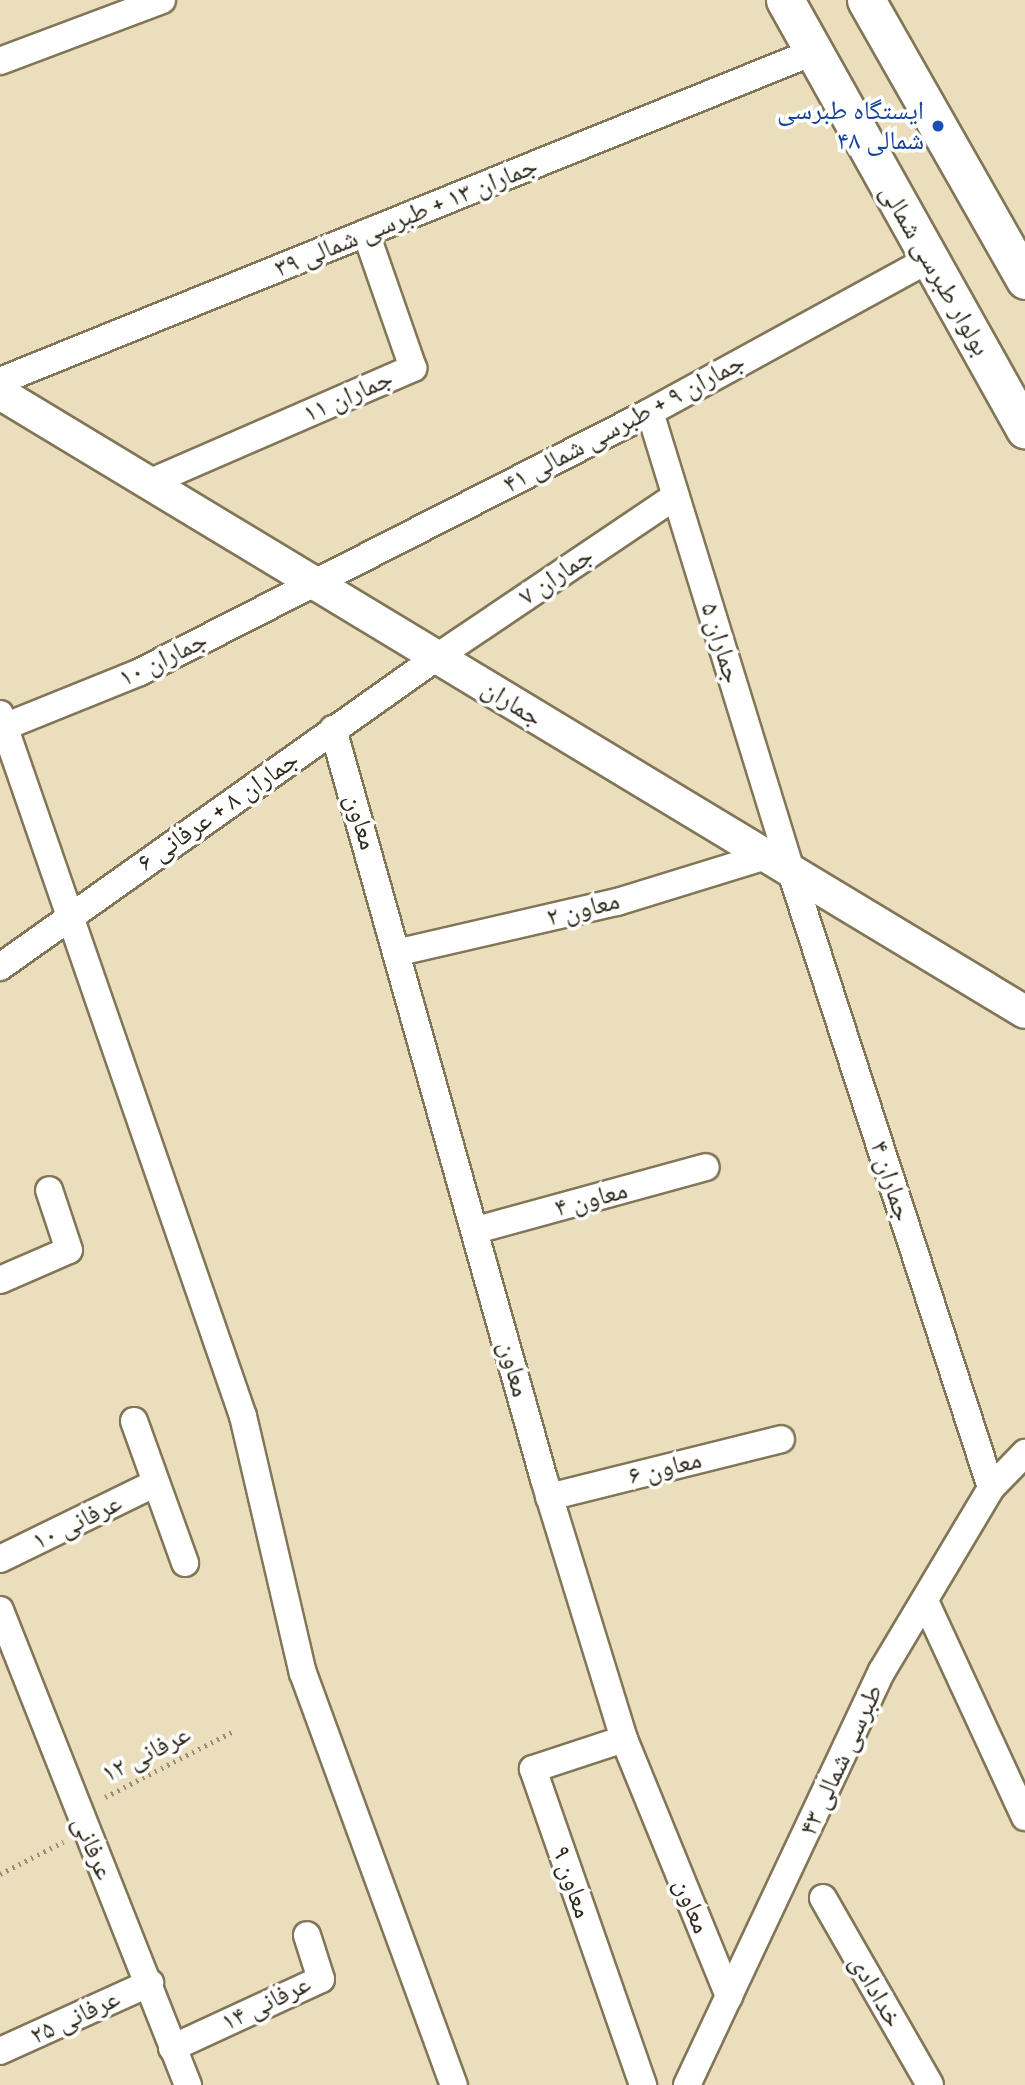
<!DOCTYPE html>
<html>
<head>
<meta charset="utf-8">
<style>
  body { margin:0 }
  #map { position:relative; width:1025px; height:2085px; overflow:hidden; background:#ebdebd; font-family:Cabin,"Noto Naskh Arabic",sans-serif }
  div>[style] { position:absolute }
  [style*='--x'] { left:calc(var(--x)*1px); top:calc(var(--y)*1px); width:calc(var(--w)*1px); rotate:calc(var(--a)*1deg) }
  .path>* { height:4.5px; margin-top:-2.25px; transform-origin:0; background:repeating-linear-gradient(90deg,#988e76 0 2px,transparent 0 7px) }
  .roads { filter:drop-shadow(2px 0 #817657) drop-shadow(-2px 0 #817657) drop-shadow(0 2px #817657) drop-shadow(0 -2px #817657) }
  .minor>* { height:26px; margin:-13px; padding:0 13px; transform-origin:13px; border-radius:13px; background:#fff }
  .tertiary>* { height:32px; margin:-16px; padding:0 16px; transform-origin:16px; border-radius:16px; background:#fff }
  .secondary>* { height:37px; margin:-18.5px; padding:0 18.5px; transform-origin:18.5px; border-radius:18.5px; background:#fff }
  .dots>* { width:19px; height:19px; translate:-50% -50%; box-sizing:border-box; border:4px solid #fff; border-radius:50% }
  span { translate:-50% -50%; white-space:nowrap; text-align:center; line-height:1.15; -webkit-text-stroke:7px #fff; paint-order:stroke }
  .transit-label { font-size:26px; color:#164399 }
  .right { translate:-100% -50%; text-align:right }
  .street-label { font-size:26px; color:#2f2a1d }
</style>
</head>
<body>
<div id="map">
  <div class="path">
    <i style="--x:105;--y:1797;--w:143;--a:-27.1"></i>
    <i style="--x:0;--y:1874;--w:71;--a:-26.9"></i>
  </div>
  <div class="roads">
    <div class="minor">
      <i style="--x:0;--y:61;--w:173;--a:-20.6"></i>
      <i style="--x:0;--y:381;--w:877;--a:-22.03"></i>
      <i style="--x:650;--y:412;--w:484;--a:72.9"></i>
      <i style="--x:792;--y:875;--w:644;--a:72.01"></i>
      <i style="--x:151;--y:482;--w:286;--a:-23.5"></i>
      <i style="--x:413;--y:368;--w:143;--a:-109.2"></i>
      <i style="--x:0;--y:714;--w:743;--a:70.91"></i>
      <i style="--x:243;--y:1416;--w:264;--a:76.9"></i>
      <i style="--x:303;--y:1673;--w:439;--a:69.9"></i>
      <i style="--x:4;--y:727;--w:147;--a:-22"></i>
      <i style="--x:140;--y:672;--w:572;--a:-27.01"></i>
      <i style="--x:650;--y:412;--w:317;--a:-28.7"></i>
      <i style="--x:333;--y:729;--w:779;--a:74.29"></i>
      <i style="--x:544;--y:1479;--w:272;--a:72.9"></i>
      <i style="--x:624;--y:1739;--w:278;--a:67.8"></i>
      <i style="--x:400;--y:952;--w:223;--a:-13"></i>
      <i style="--x:617;--y:902;--w:153;--a:-17.1"></i>
      <i style="--x:0;--y:967;--w:536;--a:-35.35"></i>
      <i style="--x:437;--y:657;--w:288;--a:-34"></i>
      <i style="--x:476;--y:1230;--w:238;--a:-15.3"></i>
      <i style="--x:0;--y:1280;--w:75;--a:-23.5"></i>
      <i style="--x:69;--y:1250;--w:63;--a:-108.4"></i>
      <i style="--x:134;--y:1421;--w:151;--a:70.2"></i>
      <i style="--x:549;--y:1497;--w:239;--a:-14"></i>
      <i style="--x:0;--y:1559;--w:171;--a:-26"></i>
      <i style="--x:925;--y:1601;--w:238;--a:65.2"></i>
      <i style="--x:0;--y:1610;--w:511;--a:68.41"></i>
      <i style="--x:624;--y:1739;--w:96;--a:161.8"></i>
      <i style="--x:533;--y:1769;--w:335;--a:70.8"></i>
      <i style="--x:823;--y:1898;--w:215;--a:60.2"></i>
      <i style="--x:172;--y:2048;--w:164;--a:-24.8"></i>
      <i style="--x:321;--y:1979;--w:46;--a:-107.7"></i>
      <i style="--x:0;--y:2051;--w:165;--a:-24.4"></i>
      <i style="--x:687;--y:2085;--w:458;--a:-64.8"></i>
      <i style="--x:882;--y:1671;--w:213;--a:-59.2"></i>
      <i style="--x:991;--y:1488;--w:49;--a:-45.8"></i>
    </div>
    <div class="tertiary">
      <i style="--x:0;--y:393;--w:1197;--a:31.13"></i>
    </div>
    <div class="secondary">
      <i style="--x:785;--y:0;--w:492;--a:60.8"></i>
      <i style="--x:866;--y:0;--w:322;--a:60.4"></i>
    </div>
  </div>
  <div class="dots">
    <i style="left:938px;top:126px;background:#1a4fb4"></i>
  </div>
  <div class="transit-label">
    <span class="right" style="left:924px;top:126px">ایستگاه طبرسی<br>شمالی ۴۸</span>
  </div>
  <div class="street-label">
    <span style="left:406px;top:217px;rotate:-22deg">جماران ۱۳ + طبرسی شمالی ۳۹</span>
    <span style="left:935px;top:270px;rotate:60deg">بولوار طبرسی شمالی</span>
    <span style="left:348px;top:396px;rotate:-24deg">جماران ۱۱</span>
    <span style="left:624px;top:423px;rotate:-28deg">جماران ۹ + طبرسی شمالی ۴۱</span>
    <span style="left:556px;top:576px;rotate:-34deg">جماران ۷</span>
    <span style="left:721px;top:643px;rotate:73deg">جماران ۵</span>
    <span style="left:163px;top:659px;rotate:-26deg">جماران ۱۰</span>
    <span style="left:512px;top:703px;rotate:32deg">جماران</span>
    <span style="left:218px;top:811px;rotate:-35deg">جماران ۸ + عرفانی ۶</span>
    <span style="left:361px;top:822px;rotate:73deg">معاون</span>
    <span style="left:583px;top:909px;rotate:-14deg">معاون ۲</span>
    <span style="left:891px;top:1181px;rotate:72deg">جماران ۴</span>
    <span style="left:591px;top:1199px;rotate:-15deg">معاون ۴</span>
    <span style="left:514px;top:1369px;rotate:75deg">معاون</span>
    <span style="left:665px;top:1468px;rotate:-14deg">معاون ۶</span>
    <span style="left:77px;top:1522px;rotate:-26deg">عرفانی ۱۰</span>
    <span style="left:146px;top:1754px;rotate:-27deg">عرفانی ۱۲</span>
    <span style="left:841px;top:1760px;rotate:-65deg">طبرسی شمالی ۴۳</span>
    <span style="left:93px;top:1848px;rotate:67deg">عرفانی</span>
    <span style="left:572px;top:1882px;rotate:71deg">معاون ۹</span>
    <span style="left:692px;top:1906px;rotate:68deg">معاون</span>
    <span style="left:876px;top:1991px;rotate:60deg">خدادادی</span>
    <span style="left:266px;top:2003px;rotate:-26deg">عرفانی ۱۴</span>
    <span style="left:75px;top:2017px;rotate:-25deg">عرفانی ۲۵</span>
  </div>
</div>
</body>
</html>
